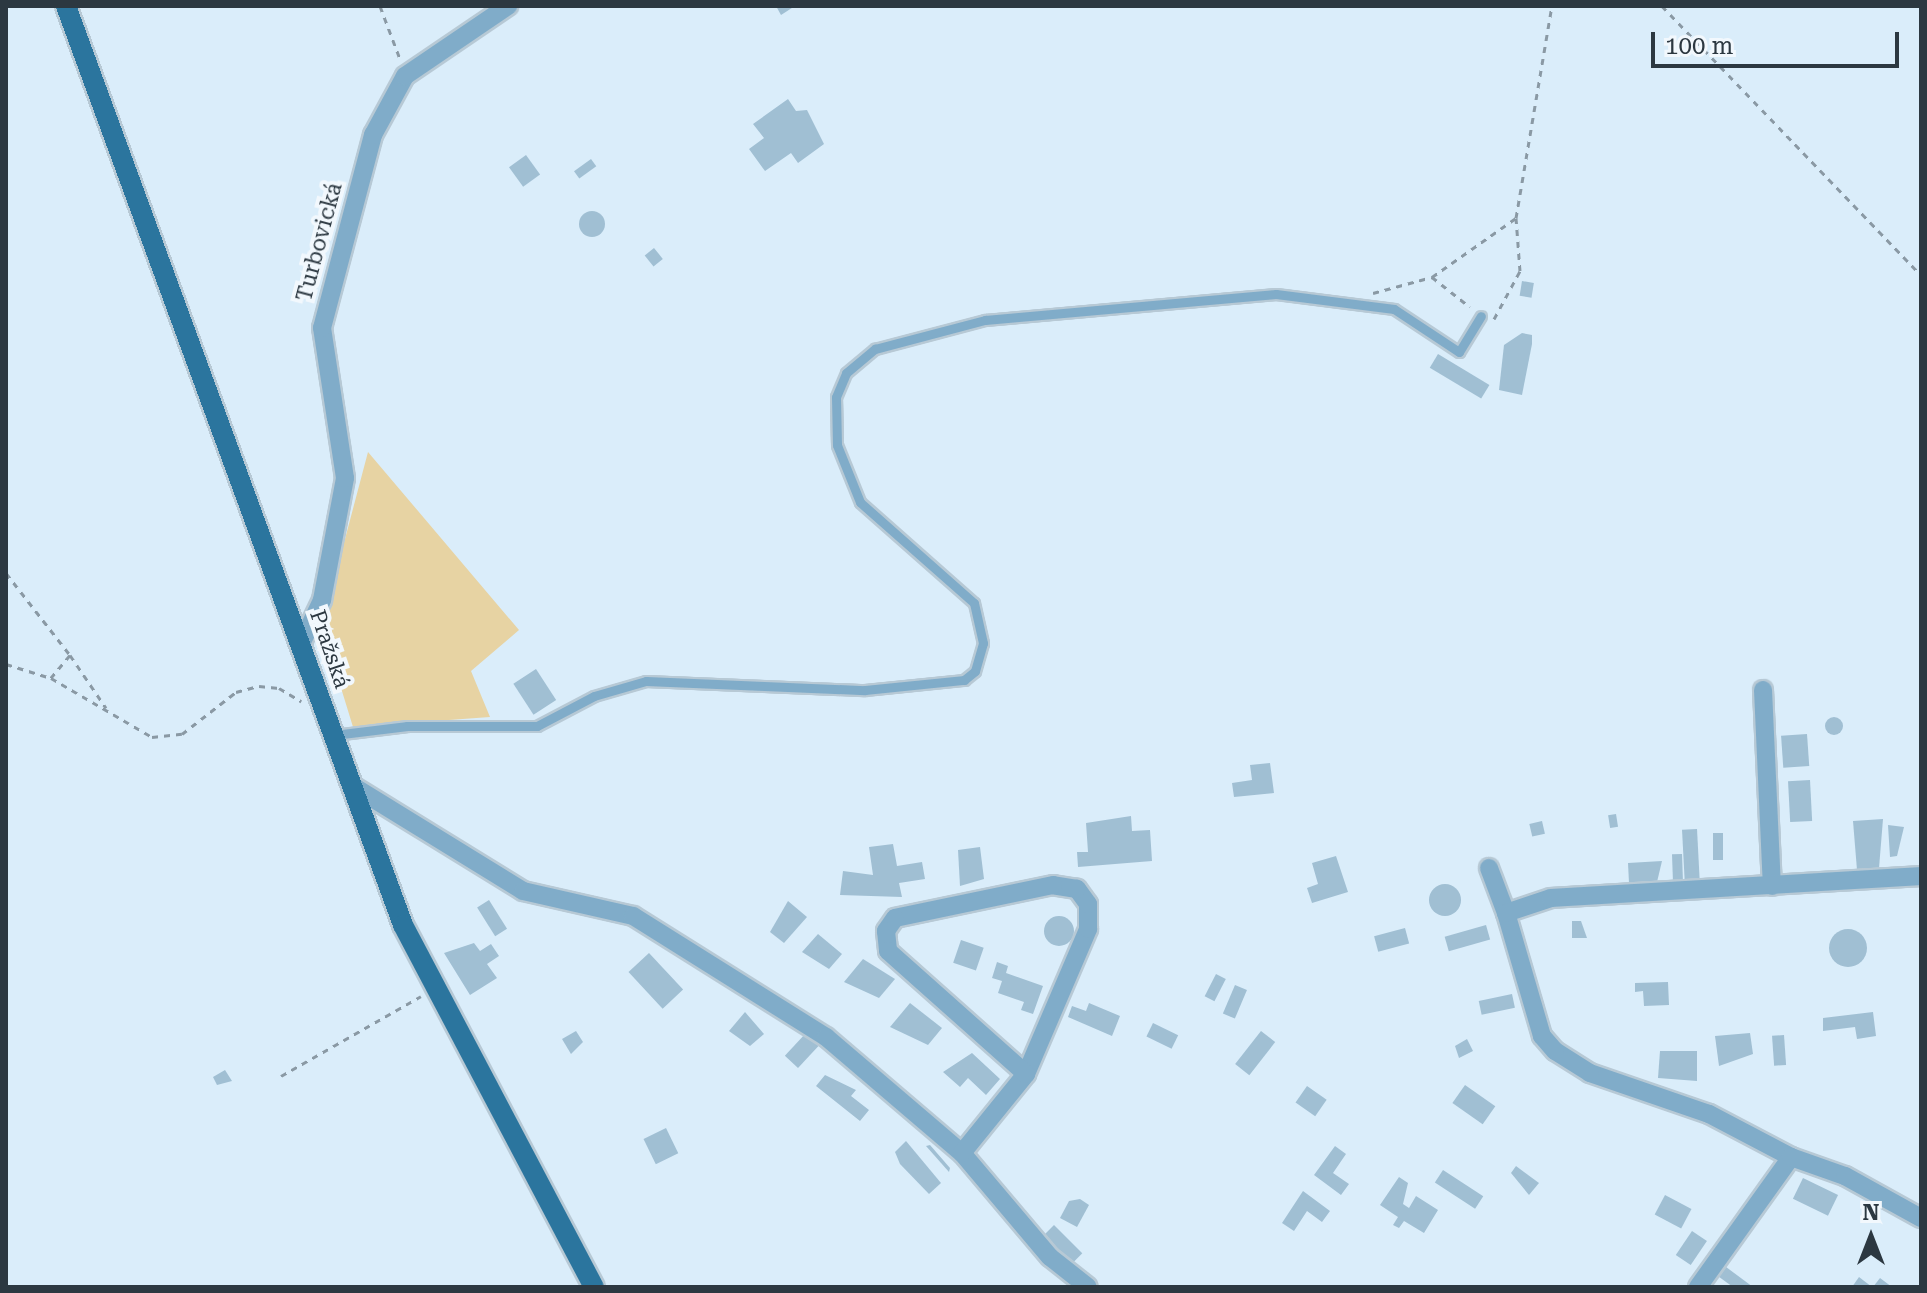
<!DOCTYPE html>
<html>
<head>
<meta charset="utf-8">
<style>
  body { margin:0 }
  #map { position:relative; width:1927px; height:1293px; overflow:hidden; background:#daedfa; font-family:"Roboto Serif",serif }
  div>[style] { position:absolute }
  [style*='--x'] { left:calc(var(--x)*1px); top:calc(var(--y)*1px); width:calc(var(--w)*1px); rotate:calc(var(--a)*1deg) }
  .green>* { inset:0; background:#e7d3a3 }
  .building>* { inset:0; background:#a0bfd3; transform-origin:0 0 }
  .round { border-radius:50% }
  .path>* { height:3px; margin-top:-1.5px; transform-origin:0; background:repeating-linear-gradient(90deg,#8a99a4 0 6px,transparent 0 12px) }
  .roads { filter:drop-shadow(2px 0 #b7c9d5) drop-shadow(-2px 0 #b7c9d5) drop-shadow(0 2px #b7c9d5) drop-shadow(0 -2px #b7c9d5) }
  .service>* { height:9px; margin:-4.5px; padding:0 4.5px; transform-origin:4.5px; border-radius:4.5px; background:#80acc9 }
  .minor>* { height:18px; margin:-9px; padding:0 9px; transform-origin:9px; border-radius:9px; background:#80acc9 }
  .primary>* { height:20px; margin:-10px; padding:0 10px; transform-origin:10px; border-radius:10px; background:#2b759e }
  span { translate:-50% -50%; white-space:nowrap; text-align:center; line-height:1.15; -webkit-text-stroke:8px #f2f8fd; paint-order:stroke }
  .street-label { font-size:22px; color:#2c3841 }
  .frame { position:absolute; inset:0; border:8px solid #2c3841; pointer-events:none }
  .north { position:absolute; left:1831px; top:1197px; width:80px; height:80px; -webkit-text-stroke:6px #f2f8fd; paint-order:stroke; rotate:0deg; font-size:22px; font-weight:700; line-height:32px; text-align:center; color:#2c3841 }
  .north::after { content:''; display:block; margin:auto; width:28px; height:36px; background:#2c3841; clip-path:polygon(50% 0,100% 100%,50% 72%,0 100%) }
  .scale { position:absolute; left:1651px; top:32px; width:248px; height:36px; box-sizing:border-box; border:4px solid #2c3841; border-top:0; padding-left:10px; font-size:24px; line-height:28px; white-space:nowrap; color:#2c3841; -webkit-text-stroke:6px #f2f8fd; paint-order:stroke }
</style>
</head>
<body>
<div id="map">
  <div class="green">
    <i style="clip-path:polygon(368px 452px,519px 630px,471px 671px,490px 717px,353px 727px,322px 626px)"></i>
  </div>
  <div class="building">
    <i style="clip-path:polygon(776px 6px,795px 6px,781px 15px)"></i>
    <i style="clip-path:polygon(788px 99px,796px 111px,807px 110px,824px 144px,798px 163px,791px 153px,765px 171px,749px 149px,764px 138px,753px 124px)"></i>
    <i style="left:526px;top:155px;width:24px;height:21px;rotate:54deg"></i>
    <i style="left:591px;top:159px;width:9px;height:21px;rotate:54deg"></i>
    <i class="round" style="left:579px;top:211px;width:26px;height:26px"></i>
    <i style="left:654px;top:248px;width:14px;height:12px;rotate:51deg"></i>
    <i style="left:1522px;top:281px;width:12px;height:15px;rotate:9deg"></i>
    <i style="clip-path:polygon(1522px 333px,1532px 335px,1532px 344px,1522px 395px,1499px 390px,1504px 345px)"></i>
    <i style="left:1438px;top:354px;width:60px;height:16px;rotate:31deg"></i>
    <i style="left:536px;top:669px;width:37px;height:27px;rotate:57deg"></i>
    <i class="round" style="left:1825px;top:717px;width:18px;height:18px"></i>
    <i style="left:1807px;top:734px;width:32px;height:26px;rotate:86deg"></i>
    <i style="clip-path:polygon(1270px 763px,1274px 793px,1234px 797px,1232px 783px,1252px 780px,1250px 765px)"></i>
    <i style="left:1810px;top:780px;width:41px;height:22px;rotate:87deg"></i>
    <i style="left:1616px;top:814px;width:13px;height:8px;rotate:81deg"></i>
    <i style="clip-path:polygon(1131px 816px,1132px 831px,1150px 830px,1152px 861px,1078px 867px,1077px 852px,1088px 852px,1086px 823px)"></i>
    <i style="clip-path:polygon(1883px 819px,1879px 868px,1857px 870px,1853px 821px)"></i>
    <i style="left:1542px;top:821px;width:13px;height:13px;rotate:77deg"></i>
    <i style="clip-path:polygon(1888px 825px,1904px 827px,1897px 856px,1890px 857px)"></i>
    <i style="left:1697px;top:829px;width:50px;height:15px;rotate:87deg"></i>
    <i style="left:1713px;top:833px;width:10px;height:27px"></i>
    <i style="clip-path:polygon(893px 844px,897px 866px,922px 862px,925px 879px,899px 883px,902px 897px,840px 895px,843px 871px,873px 875px,869px 847px)"></i>
    <i style="clip-path:polygon(980px 847px,984px 879px,960px 886px,958px 850px)"></i>
    <i style="left:1682px;top:854px;width:26px;height:10px;rotate:88deg"></i>
    <i style="clip-path:polygon(1336px 856px,1348px 892px,1312px 903px,1307px 888px,1318px 884px,1312px 863px)"></i>
    <i style="clip-path:polygon(1662px 861px,1657px 882px,1629px 883px,1628px 863px)"></i>
    <i class="round" style="left:1429px;top:884px;width:32px;height:32px"></i>
    <i style="left:489px;top:900px;width:34px;height:14px;rotate:58deg"></i>
    <i style="clip-path:polygon(788px 901px,807px 917px,784px 943px,770px 932px)"></i>
    <i class="round" style="left:1044px;top:916px;width:30px;height:30px"></i>
    <i style="clip-path:polygon(1572px 921px,1581px 921px,1587px 938px,1572px 938px)"></i>
    <i style="left:1486px;top:925px;width:15px;height:43px;rotate:74deg"></i>
    <i style="left:1405px;top:928px;width:16px;height:32px;rotate:75deg"></i>
    <i class="round" style="left:1829px;top:929px;width:38px;height:38px"></i>
    <i style="clip-path:polygon(818px 934px,842px 954px,829px 969px,802px 952px)"></i>
    <i style="left:961px;top:940px;width:24px;height:24px;rotate:19deg"></i>
    <i style="clip-path:polygon(474px 943px,480px 951px,491px 944px,499px 956px,487px 964px,497px 978px,470px 995px,444px 953px)"></i>
    <i style="left:649px;top:953px;width:50px;height:28px;rotate:47deg"></i>
    <i style="clip-path:polygon(863px 959px,895px 979px,879px 998px,844px 982px)"></i>
    <i style="clip-path:polygon(997px 962px,1008px 966px,1006px 973px,1043px 986px,1033px 1014px,1021px 1010px,1024px 1002px,998px 993px,1002px 981px,992px 978px)"></i>
    <i style="left:1216px;top:974px;width:11px;height:25px;rotate:27deg"></i>
    <i style="clip-path:polygon(1668px 982px,1669px 1005px,1644px 1006px,1643px 991px,1635px 992px,1635px 983px)"></i>
    <i style="left:1235px;top:985px;width:13px;height:31px;rotate:23deg"></i>
    <i style="left:1512px;top:994px;width:14px;height:34px;rotate:78deg"></i>
    <i style="clip-path:polygon(910px 1003px,942px 1028px,928px 1045px,890px 1027px)"></i>
    <i style="clip-path:polygon(1089px 1003px,1120px 1016px,1112px 1036px,1068px 1017px,1072px 1006px,1086px 1011px)"></i>
    <i style="clip-path:polygon(745px 1012px,764px 1034px,750px 1046px,729px 1031px)"></i>
    <i style="clip-path:polygon(1873px 1012px,1876px 1036px,1857px 1039px,1855px 1027px,1823px 1031px,1823px 1018px)"></i>
    <i style="left:1153px;top:1023px;width:28px;height:15px;rotate:26deg"></i>
    <i style="clip-path:polygon(576px 1031px,583px 1042px,571px 1054px,562px 1039px)"></i>
    <i style="left:1261px;top:1031px;width:18px;height:42px;rotate:38deg"></i>
    <i style="left:806px;top:1033px;width:18px;height:31px;rotate:43deg"></i>
    <i style="clip-path:polygon(1750px 1033px,1753px 1054px,1719px 1066px,1715px 1036px)"></i>
    <i style="left:1784px;top:1035px;width:30px;height:12px;rotate:86deg"></i>
    <i style="clip-path:polygon(1467px 1039px,1473px 1051px,1459px 1058px,1455px 1046px)"></i>
    <i style="clip-path:polygon(1660px 1051px,1697px 1051px,1697px 1081px,1658px 1078px)"></i>
    <i style="clip-path:polygon(972px 1053px,1000px 1079px,986px 1095px,968px 1078px,960px 1087px,943px 1072px)"></i>
    <i style="clip-path:polygon(225px 1070px,232px 1081px,217px 1085px,213px 1077px)"></i>
    <i style="clip-path:polygon(825px 1075px,856px 1090px,851px 1096px,869px 1110px,860px 1121px,816px 1086px)"></i>
    <i style="left:1465px;top:1085px;width:37px;height:22px;rotate:35deg"></i>
    <i style="left:1307px;top:1086px;width:24px;height:20px;rotate:35deg"></i>
    <i style="left:666px;top:1128px;width:28px;height:25px;rotate:64deg"></i>
    <i style="clip-path:polygon(906px 1141px,941px 1183px,929px 1194px,900px 1164px,895px 1152px)"></i>
    <i style="clip-path:polygon(930px 1145px,950px 1168px,949px 1172px,926px 1146px)"></i>
    <i style="clip-path:polygon(1335px 1146px,1346px 1154px,1333px 1173px,1349px 1184px,1341px 1195px,1314px 1175px)"></i>
    <i style="clip-path:polygon(1516px 1166px,1539px 1183px,1529px 1195px,1511px 1173px)"></i>
    <i style="left:1443px;top:1170px;width:48px;height:15px;rotate:33deg"></i>
    <i style="clip-path:polygon(1399px 1177px,1408px 1183px,1403px 1204px,1409px 1208px,1416px 1196px,1438px 1210px,1424px 1233px,1404px 1221px,1399px 1228px,1393px 1225px,1398px 1217px,1380px 1205px)"></i>
    <i style="left:1803px;top:1178px;width:39px;height:23px;rotate:26deg"></i>
    <i style="clip-path:polygon(1303px 1191px,1330px 1211px,1322px 1222px,1307px 1211px,1294px 1231px,1282px 1223px)"></i>
    <i style="left:1665px;top:1195px;width:30px;height:22px;rotate:28deg"></i>
    <i style="clip-path:polygon(1080px 1199px,1089px 1205px,1077px 1227px,1060px 1218px,1069px 1201px)"></i>
    <i style="left:1054px;top:1225px;width:40px;height:14px;rotate:45deg"></i>
    <i style="left:1692px;top:1231px;width:18px;height:29px;rotate:34deg"></i>
    <i style="clip-path:polygon(1722px 1264px,1753px 1287px,1733px 1287px,1715px 1274px)"></i>
    <i style="clip-path:polygon(1859px 1277px,1872px 1287px,1852px 1287px)"></i>
    <i style="clip-path:polygon(1880px 1278px,1892px 1287px,1873px 1287px)"></i>
  </div>
  <div class="path">
    <i style="--x:380;--y:6;--w:57;--a:69.3"></i>
    <i style="--x:1662;--y:6;--w:373;--a:46.1"></i>
    <i style="--x:1432;--y:277;--w:48;--a:38.3"></i>
    <i style="--x:1373;--y:293;--w:61;--a:-15.2"></i>
    <i style="--x:1432;--y:277;--w:103;--a:-35.1"></i>
    <i style="--x:1516;--y:218;--w:215;--a:-80.4"></i>
    <i style="--x:1494;--y:319;--w:55;--a:-61.6"></i>
    <i style="--x:1520;--y:271;--w:53;--a:-94.3"></i>
    <i style="--x:6;--y:573;--w:104;--a:52"></i>
    <i style="--x:70;--y:655;--w:30;--a:130"></i>
    <i style="--x:70;--y:655;--w:64;--a:55.8"></i>
    <i style="--x:6;--y:664;--w:47;--a:17.3"></i>
    <i style="--x:51;--y:678;--w:117;--a:30.3"></i>
    <i style="--x:152;--y:737;--w:30;--a:-6"></i>
    <i style="--x:182;--y:734;--w:68;--a:-37.9"></i>
    <i style="--x:236;--y:692;--w:24;--a:-15"></i>
    <i style="--x:259;--y:686;--w:20;--a:6"></i>
    <i style="--x:279;--y:688;--w:26;--a:31"></i>
    <i style="--x:281;--y:1076;--w:161;--a:-29.7"></i>
  </div>
  <div class="roads">
    <div class="service">
      <i style="--x:334;--y:735;--w:74;--a:-7"></i>
      <i style="--x:407;--y:726;--w:130;--a:0"></i>
      <i style="--x:537;--y:726;--w:64;--a:-27.8"></i>
      <i style="--x:594;--y:696;--w:54;--a:-16.1"></i>
      <i style="--x:646;--y:681;--w:219;--a:2.4"></i>
      <i style="--x:865;--y:690;--w:100;--a:-5.8"></i>
      <i style="--x:964;--y:680;--w:14;--a:-39"></i>
      <i style="--x:975;--y:671;--w:29;--a:-74"></i>
      <i style="--x:983;--y:643;--w:41;--a:-102.7"></i>
      <i style="--x:974;--y:603;--w:152;--a:-138.5"></i>
      <i style="--x:860;--y:502;--w:61;--a:-112"></i>
      <i style="--x:837;--y:445;--w:48;--a:-91.2"></i>
      <i style="--x:836;--y:397;--w:26;--a:-67"></i>
      <i style="--x:846;--y:373;--w:38;--a:-40"></i>
      <i style="--x:875;--y:349;--w:114;--a:-14.8"></i>
      <i style="--x:985;--y:320;--w:292;--a:-5.1"></i>
      <i style="--x:1276;--y:294;--w:119;--a:7.2"></i>
      <i style="--x:1394;--y:309;--w:78;--a:33.5"></i>
      <i style="--x:1459;--y:352;--w:42;--a:-58.6"></i>
    </div>
    <div class="minor">
      <i style="--x:302;--y:642;--w:47;--a:-64.5"></i>
      <i style="--x:322;--y:600;--w:124;--a:-79.3"></i>
      <i style="--x:345;--y:478;--w:152;--a:-98.7"></i>
      <i style="--x:322;--y:328;--w:200;--a:-75.2"></i>
      <i style="--x:373;--y:135;--w:67;--a:-61.5"></i>
      <i style="--x:405;--y:76;--w:125;--a:-34.2"></i>
      <i style="--x:1763;--y:690;--w:196;--a:87.4"></i>
      <i style="--x:351;--y:785;--w:202;--a:31.6"></i>
      <i style="--x:523;--y:891;--w:113;--a:12.8"></i>
      <i style="--x:633;--y:916;--w:228;--a:32.1"></i>
      <i style="--x:826;--y:1037;--w:179;--a:40.5"></i>
      <i style="--x:962;--y:1153;--w:136;--a:49.8"></i>
      <i style="--x:1050;--y:1257;--w:48;--a:38.3"></i>
      <i style="--x:1489;--y:868;--w:48;--a:69.3"></i>
      <i style="--x:962;--y:1153;--w:102;--a:-51"></i>
      <i style="--x:1026;--y:1074;--w:158;--a:-66.8"></i>
      <i style="--x:1088;--y:929;--w:25;--a:-90"></i>
      <i style="--x:1088;--y:904;--w:19;--a:-126"></i>
      <i style="--x:1077;--y:889;--w:24;--a:-171"></i>
      <i style="--x:1053;--y:885;--w:161;--a:168.2"></i>
      <i style="--x:895;--y:918;--w:16;--a:125"></i>
      <i style="--x:886;--y:931;--w:20;--a:84"></i>
      <i style="--x:888;--y:951;--w:185;--a:41.7"></i>
      <i style="--x:1791;--y:1157;--w:93;--a:-152.3"></i>
      <i style="--x:1709;--y:1114;--w:126;--a:-161"></i>
      <i style="--x:1590;--y:1073;--w:41;--a:-147.8"></i>
      <i style="--x:1555;--y:1051;--w:20;--a:-131"></i>
      <i style="--x:1542;--y:1036;--w:128;--a:-106.3"></i>
      <i style="--x:1506;--y:913;--w:47;--a:-18.4"></i>
      <i style="--x:1551;--y:898;--w:371;--a:-3.4"></i>
      <i style="--x:1698;--y:1287;--w:160;--a:-54.4"></i>
      <i style="--x:1791;--y:1157;--w:57;--a:19.4"></i>
      <i style="--x:1845;--y:1176;--w:87;--a:28.9"></i>
    </div>
    <div class="primary">
      <i style="--x:66;--y:6;--w:979;--a:69.86"></i>
      <i style="--x:403;--y:925;--w:409;--a:62.2"></i>
    </div>
  </div>
  <div class="street-label">
    <span style="left:319px;top:242px;rotate:-75deg">Turbovická</span>
    <span style="left:330px;top:649px;rotate:71deg">Pražská</span>
  </div>
  <div class="frame"></div>
  <div class="north">N</div>
  <div class="scale">100 m</div>
</div>
</body>
</html>
